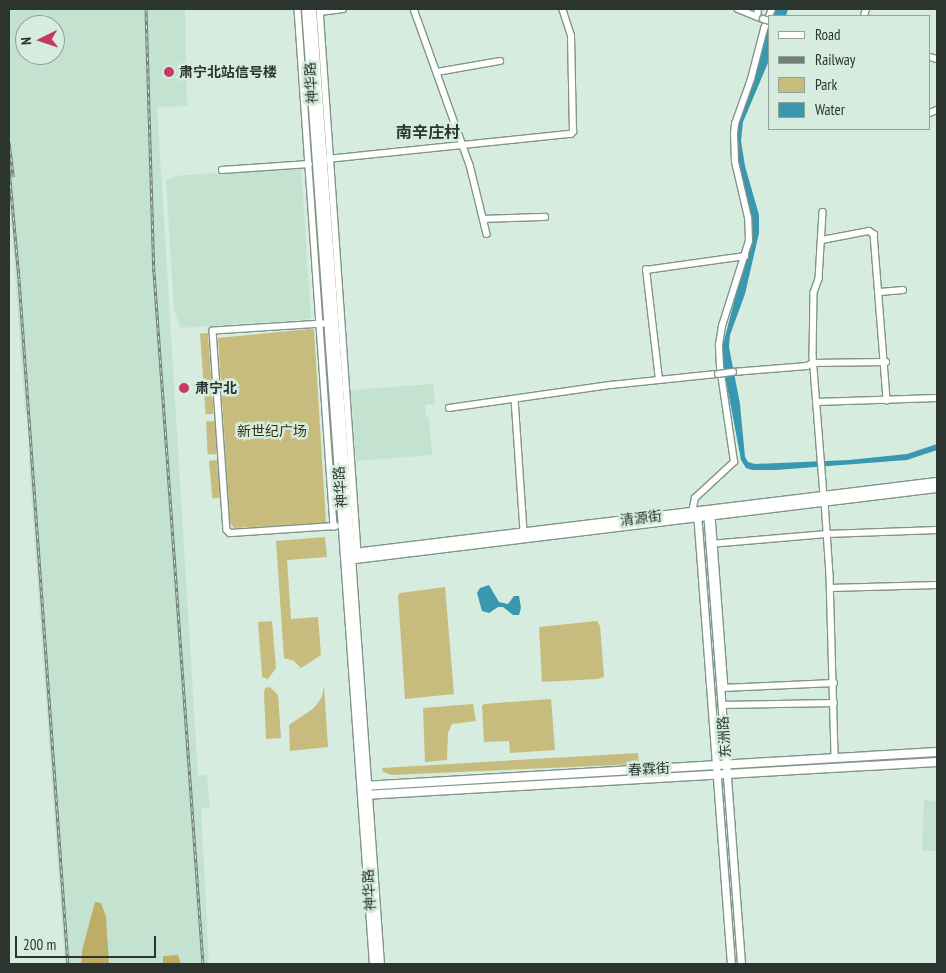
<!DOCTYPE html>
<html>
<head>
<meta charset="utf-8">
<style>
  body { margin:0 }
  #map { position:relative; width:946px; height:973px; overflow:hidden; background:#d5ecde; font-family:"PT Sans Narrow","Noto Sans SC",sans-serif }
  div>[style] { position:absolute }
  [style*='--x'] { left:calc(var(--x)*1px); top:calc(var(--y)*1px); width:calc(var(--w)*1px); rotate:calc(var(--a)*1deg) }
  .built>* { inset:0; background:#c4e2d0 }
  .green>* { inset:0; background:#c8bb7e; transform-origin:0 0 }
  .forest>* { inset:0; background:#bdad66 }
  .water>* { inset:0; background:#3a97b0 }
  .roads { filter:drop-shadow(1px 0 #809588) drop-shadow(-1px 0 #809588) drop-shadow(0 1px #809588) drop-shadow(0 -1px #809588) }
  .minor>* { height:5.5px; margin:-2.75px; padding:0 2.75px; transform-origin:2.75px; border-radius:2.75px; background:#fff }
  .tertiary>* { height:7px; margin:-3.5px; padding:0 3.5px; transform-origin:3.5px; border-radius:3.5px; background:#fff }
  .secondary>* { height:8px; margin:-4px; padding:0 4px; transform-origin:4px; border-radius:4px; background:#fff }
  .rail>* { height:3px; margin-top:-1.5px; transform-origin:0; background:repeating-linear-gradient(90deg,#d5ecde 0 4px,#717f76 0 8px); box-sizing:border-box; border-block:1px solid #717f76 }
  .bridges { filter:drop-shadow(1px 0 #809588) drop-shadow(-1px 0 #809588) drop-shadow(0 1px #809588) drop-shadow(0 -1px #809588) }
  .minor-bridge>* { height:5.5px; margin:-2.75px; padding:0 2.75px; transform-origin:2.75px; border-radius:2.75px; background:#fff }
  .dots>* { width:14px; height:14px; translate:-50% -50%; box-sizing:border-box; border:2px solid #d5ecde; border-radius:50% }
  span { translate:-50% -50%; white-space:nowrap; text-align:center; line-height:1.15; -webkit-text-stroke:5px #d5ecde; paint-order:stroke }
  .poi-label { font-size:14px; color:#2c342f; font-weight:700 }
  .left { translate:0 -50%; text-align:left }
  .street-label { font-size:14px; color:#2c342f }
  .park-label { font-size:14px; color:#37300f }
  .quarter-label { font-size:16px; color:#2c342f; font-weight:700 }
  .frame { position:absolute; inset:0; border:10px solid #2c342f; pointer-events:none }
  .legend { position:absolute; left:768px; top:15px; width:162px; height:115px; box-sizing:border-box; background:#d5ecde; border:1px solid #91a298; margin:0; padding:6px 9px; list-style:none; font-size:15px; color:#2c342f }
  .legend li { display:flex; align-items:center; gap:10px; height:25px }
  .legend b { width:25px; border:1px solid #91a298 }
  .north { position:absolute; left:15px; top:15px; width:50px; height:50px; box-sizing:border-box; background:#d5ecde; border:1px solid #91a298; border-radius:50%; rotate:266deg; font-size:14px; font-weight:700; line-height:20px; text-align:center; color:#2c342f }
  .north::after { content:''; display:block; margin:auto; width:18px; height:22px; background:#c53868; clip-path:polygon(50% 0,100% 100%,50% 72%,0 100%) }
  .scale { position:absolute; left:15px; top:936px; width:141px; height:22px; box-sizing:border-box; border:2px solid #2c342f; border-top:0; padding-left:6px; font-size:15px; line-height:18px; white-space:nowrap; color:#2c342f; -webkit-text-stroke:4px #d5ecde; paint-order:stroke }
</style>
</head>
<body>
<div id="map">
  <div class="built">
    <i style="clip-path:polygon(evenodd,9px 9px,185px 9px,187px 106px,157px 107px,198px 776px,207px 775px,210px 807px,201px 808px,209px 964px,181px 964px,178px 955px,163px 956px,163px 964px,65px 964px,29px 465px,29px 456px,31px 456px,28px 413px,25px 413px,9px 187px,9px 9px,25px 25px,55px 25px,55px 55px,25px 55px,25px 25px)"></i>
    <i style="clip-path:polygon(301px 167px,311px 319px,180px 328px,174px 309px,166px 180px,173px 178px,173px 176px)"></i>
    <i style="clip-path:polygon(433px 384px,435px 404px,425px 405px,426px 417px,429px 417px,432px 455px,356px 461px,351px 390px)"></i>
    <i style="clip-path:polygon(924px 800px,937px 801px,937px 851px,922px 851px)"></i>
  </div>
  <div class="green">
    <i style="clip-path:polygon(310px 329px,314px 330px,326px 523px,234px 528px,230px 523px,218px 338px)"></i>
    <i style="left:208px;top:333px;width:81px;height:8px;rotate:86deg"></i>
    <i style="left:215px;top:421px;width:33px;height:9px;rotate:87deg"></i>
    <i style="left:217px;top:460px;width:38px;height:8px;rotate:85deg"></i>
    <i style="clip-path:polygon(325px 537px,327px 557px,287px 560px,291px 619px,318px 617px,321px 655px,301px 668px,294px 661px,284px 658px,276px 541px)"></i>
    <i style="clip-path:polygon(445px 587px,454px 694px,405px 699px,398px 595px,400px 593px)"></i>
    <i style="clip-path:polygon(272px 621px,276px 668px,268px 679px,262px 677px,262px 674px,258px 622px)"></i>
    <i style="clip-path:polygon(597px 621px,600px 626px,604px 677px,597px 679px,542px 682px,539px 627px)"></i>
    <i style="clip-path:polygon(324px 686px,328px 747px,290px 751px,289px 725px,314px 708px,322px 697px)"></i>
    <i style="clip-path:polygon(270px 687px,278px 695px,281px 738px,266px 739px,264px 693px,265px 688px)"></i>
    <i style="clip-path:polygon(551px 699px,555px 750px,510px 753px,509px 741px,484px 742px,482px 706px,484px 704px)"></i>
    <i style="clip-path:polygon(473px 704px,476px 721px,452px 724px,448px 733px,447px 760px,425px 762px,423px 708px)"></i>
    <i style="clip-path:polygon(638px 753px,639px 764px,392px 775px,383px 772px,382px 768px)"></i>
  </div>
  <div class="forest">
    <i style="clip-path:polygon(95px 902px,101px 903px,106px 917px,109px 964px,81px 964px,82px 951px)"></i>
    <i style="clip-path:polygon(178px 955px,181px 964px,163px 964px,163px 956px)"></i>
  </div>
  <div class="water">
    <i style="clip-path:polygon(777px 9px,788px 9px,786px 16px,772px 16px)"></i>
    <i style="clip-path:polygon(770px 20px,770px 58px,743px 122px,741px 141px,745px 166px,759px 215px,759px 233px,745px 294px,730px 335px,729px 347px,740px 404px,745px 457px,748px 462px,755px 464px,849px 460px,907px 454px,937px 444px,937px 450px,907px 460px,776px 470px,752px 470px,746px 468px,741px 460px,724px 370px,722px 348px,752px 234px,752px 220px,737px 160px,736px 137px,738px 121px)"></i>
    <i style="clip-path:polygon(489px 585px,499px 602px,508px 604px,514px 596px,519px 596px,521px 608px,519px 615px,513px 615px,503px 607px,498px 607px,489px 613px,482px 611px,477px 593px,480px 588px)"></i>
  </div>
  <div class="roads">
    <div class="minor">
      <i style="--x:298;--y:9;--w:519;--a:86.02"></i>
      <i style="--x:320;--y:9;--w:545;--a:86"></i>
      <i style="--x:414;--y:9;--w:166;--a:70.3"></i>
      <i style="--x:470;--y:165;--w:71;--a:76.2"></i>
      <i style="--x:738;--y:9;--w:27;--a:22"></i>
      <i style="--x:320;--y:12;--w:23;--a:-7"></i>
      <i style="--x:864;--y:16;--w:7;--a:-74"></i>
      <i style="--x:757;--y:17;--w:8;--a:-83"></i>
      <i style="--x:930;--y:57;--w:7;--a:16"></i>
      <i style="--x:437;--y:72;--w:64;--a:-9.9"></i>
      <i style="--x:930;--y:113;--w:8;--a:-23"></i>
      <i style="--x:327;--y:159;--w:245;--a:-5.9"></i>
      <i style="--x:571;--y:134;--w:3;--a:-45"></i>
      <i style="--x:573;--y:132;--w:96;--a:-91.2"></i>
      <i style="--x:571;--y:36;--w:28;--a:-108"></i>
      <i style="--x:222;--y:170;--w:87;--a:-3.9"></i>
      <i style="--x:823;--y:212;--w:67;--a:93.4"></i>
      <i style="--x:819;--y:279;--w:15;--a:110"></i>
      <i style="--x:814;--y:293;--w:63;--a:90.9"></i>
      <i style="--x:813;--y:356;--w:140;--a:85.5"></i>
      <i style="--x:484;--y:219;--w:61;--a:-1.9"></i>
      <i style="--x:822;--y:240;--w:48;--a:-10.8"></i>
      <i style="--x:869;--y:231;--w:6;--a:31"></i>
      <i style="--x:874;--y:234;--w:167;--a:85.5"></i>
      <i style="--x:880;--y:292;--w:23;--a:-5"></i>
      <i style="--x:324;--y:324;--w:111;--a:176.4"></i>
      <i style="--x:213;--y:331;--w:199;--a:86"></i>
      <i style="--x:227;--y:530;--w:4;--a:45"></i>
      <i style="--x:230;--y:533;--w:106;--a:-3.8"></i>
      <i style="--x:733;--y:372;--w:74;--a:-4.6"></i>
      <i style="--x:807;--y:366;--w:7;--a:-27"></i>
      <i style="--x:813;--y:363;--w:73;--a:-0.8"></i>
      <i style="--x:659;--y:380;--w:111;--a:-96.7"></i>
      <i style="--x:646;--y:270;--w:100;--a:-8"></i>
      <i style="--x:515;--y:399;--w:133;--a:86.1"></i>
      <i style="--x:816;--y:402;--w:121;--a:-1.9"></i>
      <i style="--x:449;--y:408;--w:164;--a:-8.1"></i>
      <i style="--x:611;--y:385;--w:108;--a:-5.9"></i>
      <i style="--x:825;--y:502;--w:74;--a:86.1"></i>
      <i style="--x:830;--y:576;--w:182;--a:88.4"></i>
      <i style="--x:692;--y:512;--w:14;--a:-78"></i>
      <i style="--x:695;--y:498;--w:53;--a:-42.7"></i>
      <i style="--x:734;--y:462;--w:96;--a:-98.4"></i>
      <i style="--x:720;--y:367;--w:22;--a:-93"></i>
      <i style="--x:719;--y:345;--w:19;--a:-81"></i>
      <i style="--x:722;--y:326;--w:89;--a:-72.4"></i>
      <i style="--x:749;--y:241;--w:23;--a:-92"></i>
      <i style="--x:748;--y:218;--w:57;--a:-103.1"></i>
      <i style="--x:735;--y:162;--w:28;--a:-92"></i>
      <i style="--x:734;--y:134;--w:10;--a:-84"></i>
      <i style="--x:735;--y:124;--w:48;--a:-70.4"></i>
      <i style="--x:751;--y:79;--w:52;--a:-75.4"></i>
      <i style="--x:764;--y:29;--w:22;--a:-68"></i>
      <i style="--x:712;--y:516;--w:172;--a:85.7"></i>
      <i style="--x:710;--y:544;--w:117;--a:-4.9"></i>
      <i style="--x:827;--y:534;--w:110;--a:-2.1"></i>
      <i style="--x:830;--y:588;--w:107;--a:-1.6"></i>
      <i style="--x:722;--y:688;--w:112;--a:-2.6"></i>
      <i style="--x:722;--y:705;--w:112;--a:-1"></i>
    </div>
    <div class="tertiary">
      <i style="--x:707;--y:511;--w:454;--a:85.7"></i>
      <i style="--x:697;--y:512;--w:453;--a:85.7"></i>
    </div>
    <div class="secondary">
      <i style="--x:306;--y:9;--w:957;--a:85.93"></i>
      <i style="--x:312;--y:9;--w:957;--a:85.93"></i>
      <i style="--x:346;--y:554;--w:595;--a:-6.95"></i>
      <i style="--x:347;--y:560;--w:594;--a:-6.96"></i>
      <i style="--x:363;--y:786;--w:575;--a:-3.39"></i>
      <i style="--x:364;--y:795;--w:574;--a:-3.3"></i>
    </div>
  </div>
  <div class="rail">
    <i style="--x:146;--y:9;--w:263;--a:88.3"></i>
    <i style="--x:154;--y:272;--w:694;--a:85.95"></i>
    <i style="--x:9;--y:142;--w:35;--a:83"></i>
    <i style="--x:9;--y:169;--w:110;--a:84.8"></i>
    <i style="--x:19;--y:279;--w:687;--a:85.91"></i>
  </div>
  <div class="bridges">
    <div class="minor-bridge">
      <i style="--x:763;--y:19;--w:7;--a:16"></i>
      <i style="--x:718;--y:374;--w:15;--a:-8"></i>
    </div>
  </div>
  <div class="dots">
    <i style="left:169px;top:72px;background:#c53868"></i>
    <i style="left:184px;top:388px;background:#c53868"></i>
  </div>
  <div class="poi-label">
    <span class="left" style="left:179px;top:72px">肃宁北站信号楼</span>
    <span class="left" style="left:195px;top:388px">肃宁北</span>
  </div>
  <div class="street-label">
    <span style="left:311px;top:83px;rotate:-94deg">神华路</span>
    <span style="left:340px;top:487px;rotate:-94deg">神华路</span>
    <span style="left:641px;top:518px;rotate:-7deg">清源街</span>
    <span style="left:724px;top:737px;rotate:-94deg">东洲路</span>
    <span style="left:649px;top:769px;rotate:-3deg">春霖街</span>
    <span style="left:369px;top:890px;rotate:-94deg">神华路</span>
  </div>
  <div class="park-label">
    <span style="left:272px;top:431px">新世纪广场</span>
  </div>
  <div class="quarter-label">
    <span style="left:428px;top:132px">南辛庄村</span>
  </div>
  <div class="frame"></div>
  <ul class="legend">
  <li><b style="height:6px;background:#fff"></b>Road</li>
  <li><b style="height:6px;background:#717f76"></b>Railway</li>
  <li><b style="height:14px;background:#c8bb7e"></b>Park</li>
  <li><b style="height:14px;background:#3a97b0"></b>Water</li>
  </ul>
  <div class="north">N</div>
  <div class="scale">200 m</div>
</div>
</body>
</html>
